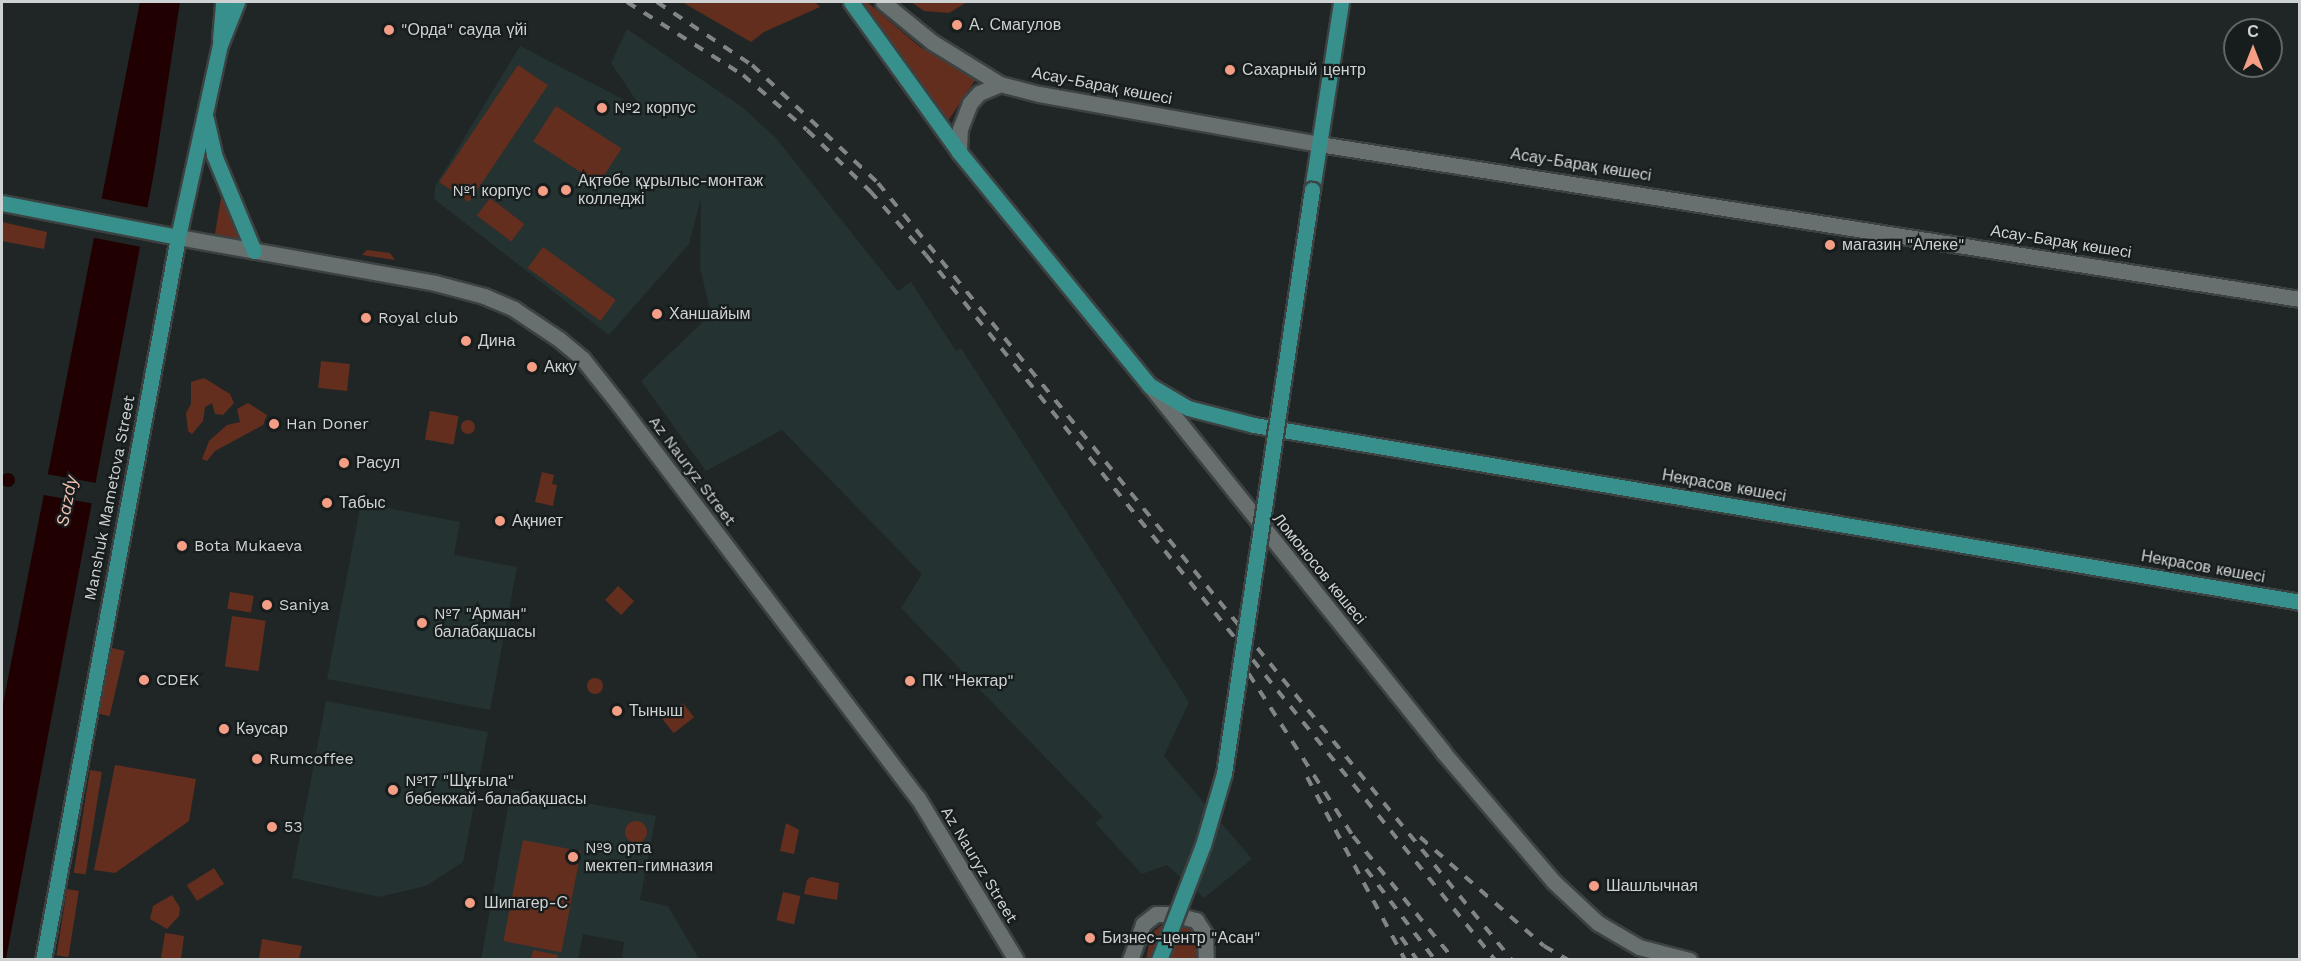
<!DOCTYPE html>
<html>
<head>
<meta charset="utf-8">
<style>
  body { margin:0 }
  #map { position:relative; width:2301px; height:961px; overflow:hidden; background:#202625; font-family:"Work Sans",sans-serif }
  div>[style] { position:absolute }
  [style*='--x'] { left:calc(var(--x)*1px); top:calc(var(--y)*1px); width:calc(var(--w)*1px); rotate:calc(var(--a)*1deg) }
  .built>* { inset:0; background:#243231 }
  .green>* { inset:0; background:#642e1f; transform-origin:0 0 }
  .round { border-radius:50% }
  .water>* { inset:0; background:#200000 }
  .pier>* { inset:0; background:#202625; transform-origin:0 0 }
  .roads { filter:drop-shadow(2px 0 #3c4242) drop-shadow(-2px 0 #3c4242) drop-shadow(0 2px #3c4242) drop-shadow(0 -2px #3c4242) }
  .minor>* { height:15px; margin:-7.5px; padding:0 7.5px; transform-origin:7.5px; border-radius:7.5px; background:#686f6f }
  .major>* { height:15px; margin:-7.5px; padding:0 7.5px; transform-origin:7.5px; border-radius:7.5px; background:#38908c }
  .rail>* { height:4px; margin-top:-2px; transform-origin:0; background:repeating-linear-gradient(90deg,#818585 0 10px,transparent 0 20px) }
  .bridges { filter:drop-shadow(2px 0 #3c4242) drop-shadow(-2px 0 #3c4242) drop-shadow(0 2px #3c4242) drop-shadow(0 -2px #3c4242) }
  .major-bridge>* { height:15px; margin:-7.5px; padding:0 7.5px; transform-origin:7.5px; border-radius:7.5px; background:#38908c }
  .dots>* { width:16px; height:16px; translate:-50% -50%; box-sizing:border-box; border:3px solid #171c1c; border-radius:50% }
  span { translate:-50% -50%; white-space:nowrap; text-align:center; line-height:1.15; -webkit-text-stroke:4.5px #171c1c; paint-order:stroke }
  .poi-label { font-size:16px; color:#ced2d2 }
  .left { translate:0 -50%; text-align:left }
  .right { translate:-100% -50%; text-align:right }
  .street-label { font-size:16px; color:#ced2d2 }
  .water-label { font-size:18px; color:#f0c0b2; font-style:italic }
  .frame { position:absolute; inset:0; border:3px solid #ced2d2; pointer-events:none }
  .north { position:absolute; left:2223px; top:18px; width:60px; height:60px; box-sizing:border-box; background:#171c1c; border:2px solid #606565; border-radius:50%; rotate:0deg; font-size:16px; font-weight:700; line-height:24px; text-align:center; color:#ced2d2 }
  .north::after { content:''; display:block; margin:auto; width:21px; height:27px; background:#f49e86; clip-path:polygon(50% 0,100% 100%,50% 72%,0 100%) }
</style>
</head>
<body>
<div id="map">
  <div class="built">
    <i style="clip-path:polygon(627px 29px,742px 107px,775px 137px,898px 291px,911px 282px,956px 351px,961px 348px,1189px 702px,1164px 756px,1252px 859px,1204px 898px,1167px 865px,1142px 874px,1095px 823px,1103px 817px,901px 608px,922px 574px,782px 430px,706px 471px,641px 381px,711px 314px,700px 268px,701px 199px,689px 244px,609px 335px,434px 199px,435px 186px,520px 46px,642px 109px,611px 63px)"></i>
    <i style="clip-path:polygon(361px 503px,460px 522px,454px 555px,517px 567px,490px 710px,327px 679px)"></i>
    <i style="clip-path:polygon(326px 701px,488px 732px,463px 862px,426px 886px,379px 897px,292px 878px)"></i>
    <i style="clip-path:polygon(511px 789px,656px 816px,640px 900px,668px 906px,699px 959px,622px 959px,624px 942px,583px 934px,578px 959px,481px 960px)"></i>
  </div>
  <div class="green">
    <i style="clip-path:polygon(682px 2px,815px 2px,820px 7px,764px 32px,751px 42px)"></i>
    <i style="clip-path:polygon(857px 2px,867px 2px,920px 47px,978px 76px,948px 121px)"></i>
    <i style="clip-path:polygon(911px 2px,967px 2px,949px 13px,924px 11px)"></i>
    <i style="left:518px;top:65px;width:36px;height:141px;rotate:34deg"></i>
    <i style="left:556px;top:106px;width:78px;height:42px;rotate:33deg"></i>
    <i style="clip-path:polygon(222px 192px,246px 241px,215px 234px)"></i>
    <i style="left:490px;top:198px;width:43px;height:22px;rotate:37deg"></i>
    <i style="clip-path:polygon(2px 222px,47px 232px,44px 249px,2px 241px)"></i>
    <i style="left:543px;top:247px;width:90px;height:26px;rotate:36deg"></i>
    <i style="clip-path:polygon(367px 250px,390px 253px,395px 260px,362px 255px)"></i>
    <i style="left:321px;top:361px;width:29px;height:27px;rotate:6deg"></i>
    <i style="clip-path:polygon(204px 378px,230px 394px,234px 403px,223px 415px,215px 414px,212px 403px,205px 407px,203px 421px,192px 434px,188px 431px,186px 413px,191px 404px,191px 382px)"></i>
    <i style="clip-path:polygon(248px 403px,267px 415px,263px 425px,215px 451px,207px 461px,202px 459px,209px 441px,227px 425px,240px 422px,237px 409px)"></i>
    <i style="left:430px;top:411px;width:29px;height:29px;rotate:10deg"></i>
    <i class="round" style="left:461px;top:420px;width:14px;height:14px"></i>
    <i style="clip-path:polygon(542px 472px,554px 475px,552px 484px,557px 485px,553px 506px,535px 502px)"></i>
    <i style="left:618px;top:586px;width:22px;height:19px;rotate:43deg"></i>
    <i style="left:230px;top:592px;width:24px;height:17px;rotate:9deg"></i>
    <i style="left:232px;top:616px;width:34px;height:51px;rotate:8deg"></i>
    <i style="left:112px;top:648px;width:13px;height:67px;rotate:13deg"></i>
    <i class="round" style="left:587px;top:678px;width:16px;height:16px"></i>
    <i style="left:683px;top:703px;width:18px;height:26px;rotate:52deg"></i>
    <i style="clip-path:polygon(115px 765px,196px 779px,189px 821px,115px 873px,94px 870px)"></i>
    <i style="left:90px;top:770px;width:12px;height:104px;rotate:9deg"></i>
    <i class="round" style="left:625px;top:821px;width:22px;height:22px"></i>
    <i style="clip-path:polygon(786px 823px,799px 830px,794px 854px,780px 851px)"></i>
    <i style="left:523px;top:840px;width:59px;height:103px;rotate:11deg"></i>
    <i style="left:214px;top:868px;width:19px;height:32px;rotate:58deg"></i>
    <i style="clip-path:polygon(811px 877px,839px 883px,837px 900px,804px 894px,807px 880px)"></i>
    <i style="left:67px;top:889px;width:12px;height:67px;rotate:9deg"></i>
    <i style="left:783px;top:892px;width:18px;height:29px;rotate:13deg"></i>
    <i style="clip-path:polygon(172px 895px,180px 908px,179px 916px,167px 929px,150px 919px,153px 906px)"></i>
    <i style="clip-path:polygon(1165px 922px,1190px 927px,1199px 944px,1196px 959px,1146px 960px,1151px 934px)"></i>
    <i style="clip-path:polygon(165px 933px,184px 936px,181px 959px,161px 959px)"></i>
    <i style="clip-path:polygon(262px 939px,302px 946px,299px 959px,259px 959px)"></i>
    <i style="clip-path:polygon(533px 950px,558px 955px,557px 959px,531px 959px)"></i>
  </div>
  <div class="water">
    <i style="clip-path:polygon(140px 2px,180px 2px,155px 167px,6px 959px,2px 960px,2px 709px)"></i>
    <i class="round" style="left:1px;top:473px;width:14px;height:14px"></i>
  </div>
  <div class="pier">
    <i style="left:99px;top:198px;width:52px;height:40px;rotate:11deg"></i>
    <i style="left:46px;top:474px;width:54px;height:21px;rotate:10deg"></i>
  </div>
  <div class="roads">
    <div class="minor">
      <i style="--x:883;--y:2;--w:63;--a:39.2"></i>
      <i style="--x:932;--y:42;--w:80;--a:31.7"></i>
      <i style="--x:1000;--y:84;--w:40;--a:14.4"></i>
      <i style="--x:1039;--y:94;--w:284;--a:10.1"></i>
      <i style="--x:1319;--y:144;--w:993;--a:8.98"></i>
      <i style="--x:959;--y:152;--w:23;--a:-88"></i>
      <i style="--x:960;--y:129;--w:28;--a:-69"></i>
      <i style="--x:970;--y:103;--w:13;--a:-48"></i>
      <i style="--x:979;--y:93;--w:23;--a:-23"></i>
      <i style="--x:178;--y:237;--w:261;--a:10.1"></i>
      <i style="--x:435;--y:283;--w:51;--a:14.9"></i>
      <i style="--x:484;--y:296;--w:33;--a:23"></i>
      <i style="--x:514;--y:309;--w:54;--a:33.7"></i>
      <i style="--x:559;--y:339;--w:30;--a:40"></i>
      <i style="--x:582;--y:358;--w:61;--a:51.6"></i>
      <i style="--x:620;--y:406;--w:492;--a:52.8"></i>
      <i style="--x:918;--y:798;--w:189;--a:58.8"></i>
      <i style="--x:1151;--y:387;--w:467;--a:51.3"></i>
      <i style="--x:1443;--y:752;--w:171;--a:49.5"></i>
      <i style="--x:1554;--y:882;--w:60;--a:43"></i>
      <i style="--x:1598;--y:923;--w:48;--a:30.3"></i>
      <i style="--x:1639;--y:947;--w:52;--a:14.6"></i>
      <i style="--x:1130;--y:960;--w:38;--a:-70"></i>
      <i style="--x:1143;--y:924;--w:16;--a:-38"></i>
      <i style="--x:1156;--y:914;--w:17;--a:0"></i>
      <i style="--x:1173;--y:914;--w:24;--a:15"></i>
      <i style="--x:1196;--y:920;--w:17;--a:57"></i>
      <i style="--x:1205;--y:934;--w:26;--a:88"></i>
    </div>
    <div class="major">
      <i style="--x:851;--y:2;--w:185;--a:54.2"></i>
      <i style="--x:959;--y:152;--w:301;--a:50.8"></i>
      <i style="--x:1149;--y:385;--w:45;--a:30.5"></i>
      <i style="--x:1188;--y:408;--w:68;--a:14.4"></i>
      <i style="--x:1254;--y:425;--w:1061;--a:9.6"></i>
      <i style="--x:220;--y:39;--w:37;--a:-85"></i>
      <i style="--x:206;--y:119;--w:37;--a:77"></i>
      <i style="--x:214;--y:155;--w:104;--a:67.4"></i>
      <i style="--x:1312;--y:190;--w:190;--a:-81.2"></i>
      <i style="--x:2;--y:203;--w:179;--a:10.9"></i>
      <i style="--x:43;--y:960;--w:735;--a:-79.42"></i>
      <i style="--x:178;--y:237;--w:197;--a:-77.7"></i>
      <i style="--x:220;--y:45;--w:46;--a:-68.4"></i>
    </div>
  </div>
  <div class="rail">
    <i style="--x:627;--y:2;--w:137;--a:32.2"></i>
    <i style="--x:743;--y:75;--w:84;--a:40.7"></i>
    <i style="--x:807;--y:130;--w:88;--a:44.1"></i>
    <i style="--x:870;--y:191;--w:85;--a:48.8"></i>
    <i style="--x:926;--y:255;--w:906;--a:51.09"></i>
    <i style="--x:657;--y:2;--w:114;--a:33.6"></i>
    <i style="--x:752;--y:65;--w:173;--a:43.1"></i>
    <i style="--x:878;--y:183;--w:1003;--a:50.79"></i>
    <i style="--x:1238;--y:657;--w:213;--a:57.3"></i>
    <i style="--x:1353;--y:836;--w:160;--a:50.8"></i>
    <i style="--x:1307;--y:777;--w:208;--a:61.8"></i>
    <i style="--x:1420;--y:837;--w:165;--a:41.3"></i>
    <i style="--x:1544;--y:946;--w:28;--a:30"></i>
    <i style="--x:1366;--y:869;--w:114;--a:52.8"></i>
    <i style="--x:1401;--y:937;--w:28;--a:55"></i>
  </div>
  <div class="bridges">
    <div class="major-bridge">
      <i style="--x:1159;--y:960;--w:123;--a:-69.1"></i>
      <i style="--x:1203;--y:845;--w:75;--a:-73.7"></i>
      <i style="--x:1224;--y:773;--w:590;--a:-81.42"></i>
    </div>
  </div>
  <div class="dots">
    <i style="left:957px;top:25px;background:#f49e86"></i>
    <i style="left:389px;top:30px;background:#f49e86"></i>
    <i style="left:1230px;top:70px;background:#f49e86"></i>
    <i style="left:602px;top:108px;background:#f49e86"></i>
    <i style="left:566px;top:190px;background:#f49e86"></i>
    <i style="left:543px;top:191px;background:#f49e86"></i>
    <i style="left:1830px;top:245px;background:#f49e86"></i>
    <i style="left:657px;top:314px;background:#f49e86"></i>
    <i style="left:366px;top:318px;background:#f49e86"></i>
    <i style="left:466px;top:341px;background:#f49e86"></i>
    <i style="left:532px;top:367px;background:#f49e86"></i>
    <i style="left:274px;top:424px;background:#f49e86"></i>
    <i style="left:344px;top:463px;background:#f49e86"></i>
    <i style="left:327px;top:503px;background:#f49e86"></i>
    <i style="left:500px;top:521px;background:#f49e86"></i>
    <i style="left:182px;top:546px;background:#f49e86"></i>
    <i style="left:267px;top:605px;background:#f49e86"></i>
    <i style="left:422px;top:623px;background:#f49e86"></i>
    <i style="left:144px;top:680px;background:#f49e86"></i>
    <i style="left:910px;top:681px;background:#f49e86"></i>
    <i style="left:617px;top:711px;background:#f49e86"></i>
    <i style="left:224px;top:729px;background:#f49e86"></i>
    <i style="left:257px;top:759px;background:#f49e86"></i>
    <i style="left:393px;top:790px;background:#f49e86"></i>
    <i style="left:272px;top:827px;background:#f49e86"></i>
    <i style="left:573px;top:857px;background:#f49e86"></i>
    <i style="left:1594px;top:886px;background:#f49e86"></i>
    <i style="left:470px;top:903px;background:#f49e86"></i>
    <i style="left:1090px;top:938px;background:#f49e86"></i>
  </div>
  <div class="poi-label">
    <span class="left" style="left:969px;top:25px">А. Смагулов</span>
    <span class="left" style="left:401px;top:30px">"Орда" сауда үйі</span>
    <span class="left" style="left:1242px;top:70px">Сахарный центр</span>
    <span class="left" style="left:614px;top:108px">№2 корпус</span>
    <span class="left" style="left:578px;top:190px">Ақтөбе құрылыс-монтаж<br>колледжі</span>
    <span class="right" style="left:531px;top:191px">№1 корпус</span>
    <span class="left" style="left:1842px;top:245px">магазин "Алеке"</span>
    <span class="left" style="left:669px;top:314px">Ханшайым</span>
    <span class="left" style="left:378px;top:318px">Royal club</span>
    <span class="left" style="left:478px;top:341px">Дина</span>
    <span class="left" style="left:544px;top:367px">Акку</span>
    <span class="left" style="left:286px;top:424px">Han Doner</span>
    <span class="left" style="left:356px;top:463px">Расул</span>
    <span class="left" style="left:339px;top:503px">Табыс</span>
    <span class="left" style="left:512px;top:521px">Ақниет</span>
    <span class="left" style="left:194px;top:546px">Bota Mukaeva</span>
    <span class="left" style="left:279px;top:605px">Saniya</span>
    <span class="left" style="left:434px;top:623px">№7 "Арман"<br>балабақшасы</span>
    <span class="left" style="left:156px;top:680px">CDEK</span>
    <span class="left" style="left:922px;top:681px">ПК "Нектар"</span>
    <span class="left" style="left:629px;top:711px">Тыныш</span>
    <span class="left" style="left:236px;top:729px">Кәусар</span>
    <span class="left" style="left:269px;top:759px">Rumcoffee</span>
    <span class="left" style="left:405px;top:790px">№17 "Шұғыла"<br>бөбекжай-балабақшасы</span>
    <span class="left" style="left:284px;top:827px">53</span>
    <span class="left" style="left:585px;top:857px">№9 орта<br>мектеп-гимназия</span>
    <span class="left" style="left:1606px;top:886px">Шашлычная</span>
    <span class="left" style="left:484px;top:903px">Шипагер-С</span>
    <span class="left" style="left:1102px;top:938px">Бизнес-центр "Асан"</span>
  </div>
  <div class="street-label">
    <span style="left:1102px;top:86px;rotate:11deg">Асау-Барақ көшесі</span>
    <span style="left:1581px;top:165px;rotate:9deg">Асау-Барақ көшесі</span>
    <span style="left:2061px;top:242px;rotate:9deg">Асау-Барақ көшесі</span>
    <span style="left:692px;top:471px;rotate:53deg">Az Nauryz Street</span>
    <span style="left:1724px;top:486px;rotate:10deg">Некрасов көшесі</span>
    <span style="left:110px;top:498px;rotate:-79deg">Manshuk Mametova Street</span>
    <span style="left:2203px;top:567px;rotate:10deg">Некрасов көшесі</span>
    <span style="left:1319px;top:569px;rotate:51deg">Ломоносов көшесі</span>
    <span style="left:979px;top:865px;rotate:59deg">Az Nauryz Street</span>
  </div>
  <div class="water-label">
    <span style="left:67px;top:501px;rotate:-79deg">Sazdy</span>
  </div>
  <div class="frame"></div>
  <div class="north">С</div>
</div>
</body>
</html>
